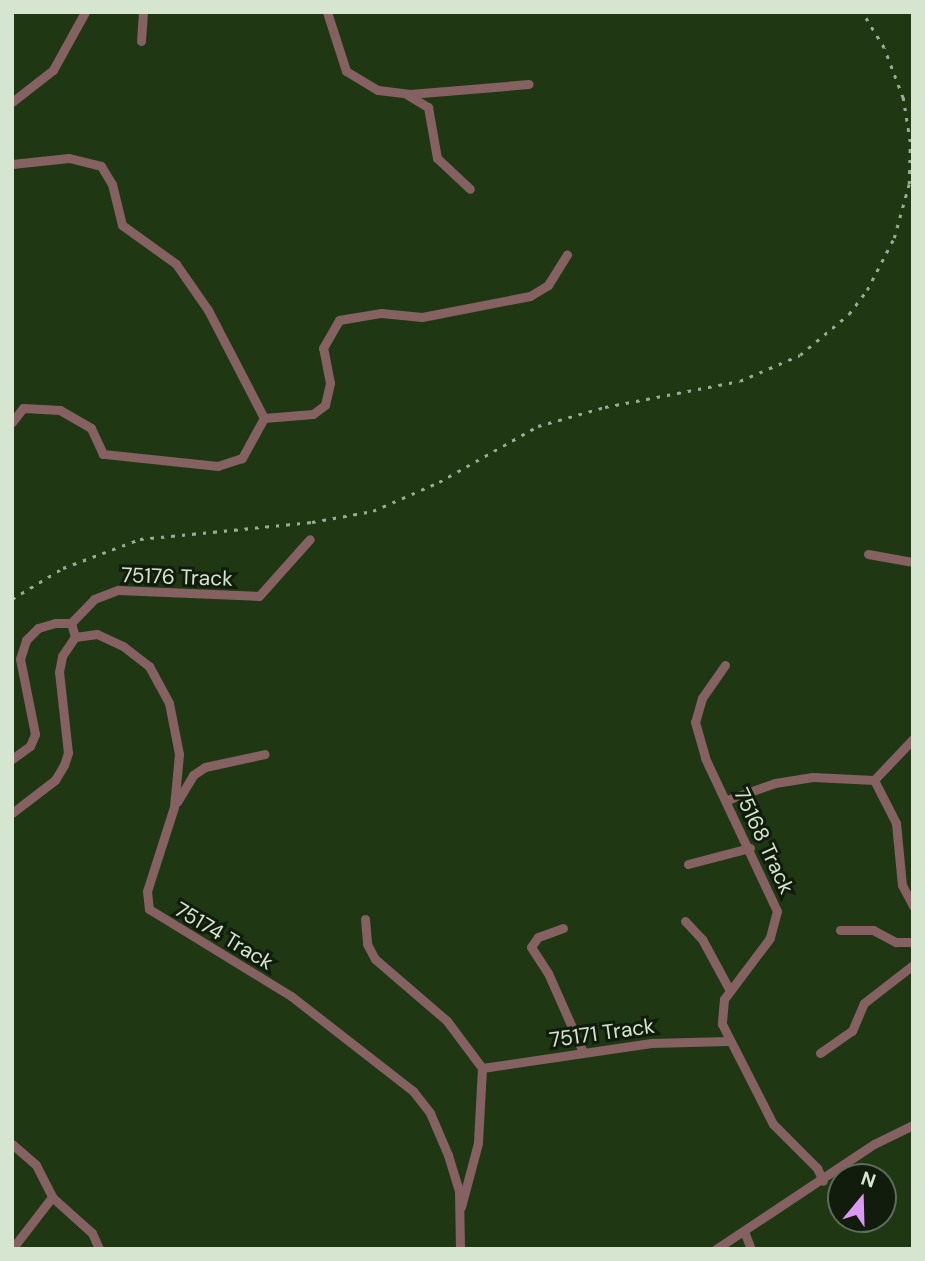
<!DOCTYPE html>
<html>
<head>
<meta charset="utf-8">
<style>
  body { margin:0 }
  #map { position:relative; width:925px; height:1261px; overflow:hidden; background:#1f3813; font-family:"DM Sans",sans-serif }
  div>[style] { position:absolute }
  [style*='--x'] { left:calc(var(--x)*1px); top:calc(var(--y)*1px); width:calc(var(--w)*1px); rotate:calc(var(--a)*1deg) }
  .street>* { height:9px; margin:-4.5px; padding:0 4.5px; transform-origin:4.5px; border-radius:4.5px; background:#856162 }
  .rail>* { height:2.5px; margin-top:-1.25px; transform-origin:0; background:repeating-linear-gradient(90deg,#99ac91 0 3.5px,transparent 0 10.5px) }
  span { translate:-50% -50%; white-space:nowrap; text-align:center; line-height:1.15; -webkit-text-stroke:6px #111c0c; paint-order:stroke }
  .street-label { font-size:21px; color:#d5e5cf }
  .frame { position:absolute; inset:0; border:14px solid #d5e5cf; pointer-events:none }
  .north { position:absolute; left:827px; top:1163px; width:70px; height:70px; box-sizing:border-box; background:#111c0c; border:2px solid #5f6c5a; border-radius:50%; rotate:19deg; font-size:19px; font-weight:700; line-height:28px; text-align:center; color:#d5e5cf }
  .north::after { content:''; display:block; margin:auto; width:24px; height:32px; background:#dc99f4; clip-path:polygon(50% 0,100% 100%,50% 72%,0 100%) }
</style>
</head>
<body>
<div id="map">
  <div class="street">
    <i style="--x:327;--y:12;--w:62;--a:72.1"></i>
    <i style="--x:346;--y:71;--w:37;--a:31"></i>
    <i style="--x:378;--y:90;--w:32;--a:7"></i>
    <i style="--x:410;--y:94;--w:119;--a:-4.8"></i>
    <i style="--x:141;--y:41;--w:29;--a:-86"></i>
    <i style="--x:406;--y:94;--w:26;--a:31"></i>
    <i style="--x:428;--y:107;--w:52;--a:80"></i>
    <i style="--x:437;--y:158;--w:45;--a:43.2"></i>
    <i style="--x:12;--y:102;--w:52;--a:-38"></i>
    <i style="--x:53;--y:70;--w:66;--a:-61.1"></i>
    <i style="--x:12;--y:164;--w:57;--a:-6"></i>
    <i style="--x:69;--y:158;--w:33;--a:14"></i>
    <i style="--x:101;--y:166;--w:21;--a:59"></i>
    <i style="--x:112;--y:184;--w:42;--a:76.3"></i>
    <i style="--x:122;--y:225;--w:67;--a:35.8"></i>
    <i style="--x:176;--y:264;--w:56;--a:55.2"></i>
    <i style="--x:208;--y:310;--w:122;--a:62.6"></i>
    <i style="--x:264;--y:418;--w:46;--a:118.8"></i>
    <i style="--x:242;--y:458;--w:25;--a:162"></i>
    <i style="--x:218;--y:466;--w:116;--a:-174"></i>
    <i style="--x:103;--y:454;--w:29;--a:-115"></i>
    <i style="--x:91;--y:428;--w:36;--a:-150"></i>
    <i style="--x:60;--y:410;--w:37;--a:-177"></i>
    <i style="--x:23;--y:408;--w:18;--a:128"></i>
    <i style="--x:264;--y:418;--w:49;--a:-4.7"></i>
    <i style="--x:313;--y:414;--w:15;--a:-37"></i>
    <i style="--x:325;--y:405;--w:23;--a:-77"></i>
    <i style="--x:330;--y:383;--w:36;--a:-101"></i>
    <i style="--x:323;--y:348;--w:32;--a:-60"></i>
    <i style="--x:339;--y:320;--w:43;--a:-9.5"></i>
    <i style="--x:381;--y:313;--w:41;--a:5.6"></i>
    <i style="--x:422;--y:317;--w:110;--a:-11"></i>
    <i style="--x:530;--y:296;--w:21;--a:-31"></i>
    <i style="--x:548;--y:285;--w:36;--a:-58"></i>
    <i style="--x:868;--y:554;--w:46;--a:10.1"></i>
    <i style="--x:71;--y:623;--w:33;--a:-46"></i>
    <i style="--x:94;--y:599;--w:26;--a:-21"></i>
    <i style="--x:118;--y:590;--w:141;--a:2.4"></i>
    <i style="--x:259;--y:596;--w:76;--a:-48.2"></i>
    <i style="--x:725;--y:665;--w:40;--a:124.9"></i>
    <i style="--x:702;--y:698;--w:25;--a:106"></i>
    <i style="--x:695;--y:722;--w:37;--a:74"></i>
    <i style="--x:705;--y:758;--w:169;--a:64.8"></i>
    <i style="--x:777;--y:911;--w:28;--a:105"></i>
    <i style="--x:770;--y:938;--w:76;--a:127"></i>
    <i style="--x:724;--y:999;--w:25;--a:95"></i>
    <i style="--x:722;--y:1024;--w:112;--a:63"></i>
    <i style="--x:773;--y:1124;--w:62;--a:45"></i>
    <i style="--x:817;--y:1168;--w:14;--a:65"></i>
    <i style="--x:12;--y:759;--w:22;--a:-36"></i>
    <i style="--x:30;--y:746;--w:13;--a:-67"></i>
    <i style="--x:35;--y:734;--w:76;--a:-101.3"></i>
    <i style="--x:20;--y:659;--w:20;--a:-72"></i>
    <i style="--x:26;--y:640;--w:17;--a:-45"></i>
    <i style="--x:38;--y:628;--w:18;--a:-16"></i>
    <i style="--x:55;--y:623;--w:16;--a:0"></i>
    <i style="--x:71;--y:623;--w:15;--a:74"></i>
    <i style="--x:874;--y:780;--w:48;--a:62.9"></i>
    <i style="--x:896;--y:823;--w:62;--a:84.5"></i>
    <i style="--x:902;--y:885;--w:24;--a:62"></i>
    <i style="--x:727;--y:800;--w:51;--a:-19.5"></i>
    <i style="--x:775;--y:783;--w:38;--a:-9"></i>
    <i style="--x:813;--y:777;--w:61;--a:2.8"></i>
    <i style="--x:874;--y:780;--w:57;--a:-46.4"></i>
    <i style="--x:177;--y:802;--w:31;--a:-59"></i>
    <i style="--x:193;--y:775;--w:14;--a:-34"></i>
    <i style="--x:205;--y:767;--w:61;--a:-12.2"></i>
    <i style="--x:12;--y:813;--w:54;--a:-37.5"></i>
    <i style="--x:55;--y:780;--w:17;--a:-59"></i>
    <i style="--x:64;--y:765;--w:13;--a:-72"></i>
    <i style="--x:68;--y:753;--w:81;--a:-96.3"></i>
    <i style="--x:59;--y:672;--w:16;--a:-79"></i>
    <i style="--x:62;--y:656;--w:23;--a:-56"></i>
    <i style="--x:75;--y:637;--w:22;--a:-8"></i>
    <i style="--x:97;--y:634;--w:29;--a:25"></i>
    <i style="--x:123;--y:646;--w:33;--a:38"></i>
    <i style="--x:149;--y:666;--w:42;--a:61.6"></i>
    <i style="--x:169;--y:703;--w:52;--a:78.9"></i>
    <i style="--x:179;--y:754;--w:53;--a:95.4"></i>
    <i style="--x:174;--y:807;--w:88;--a:107.8"></i>
    <i style="--x:147;--y:891;--w:18;--a:84"></i>
    <i style="--x:149;--y:909;--w:167;--a:31.5"></i>
    <i style="--x:291;--y:996;--w:155;--a:37.9"></i>
    <i style="--x:413;--y:1091;--w:28;--a:52"></i>
    <i style="--x:430;--y:1113;--w:46;--a:66.8"></i>
    <i style="--x:448;--y:1155;--w:38;--a:73"></i>
    <i style="--x:459;--y:1191;--w:58;--a:89"></i>
    <i style="--x:688;--y:864;--w:64;--a:-14.5"></i>
    <i style="--x:365;--y:919;--w:25;--a:85"></i>
    <i style="--x:367;--y:944;--w:17;--a:62"></i>
    <i style="--x:375;--y:959;--w:95;--a:40.7"></i>
    <i style="--x:447;--y:1021;--w:59;--a:53.3"></i>
    <i style="--x:482;--y:1068;--w:75;--a:93.1"></i>
    <i style="--x:478;--y:1143;--w:66;--a:104.9"></i>
    <i style="--x:685;--y:921;--w:25;--a:47"></i>
    <i style="--x:702;--y:939;--w:57;--a:61.6"></i>
    <i style="--x:563;--y:928;--w:27;--a:160"></i>
    <i style="--x:538;--y:937;--w:12;--a:125"></i>
    <i style="--x:531;--y:947;--w:31;--a:57"></i>
    <i style="--x:548;--y:973;--w:86;--a:66.1"></i>
    <i style="--x:840;--y:930;--w:33;--a:0"></i>
    <i style="--x:873;--y:930;--w:26;--a:28"></i>
    <i style="--x:896;--y:942;--w:17;--a:0"></i>
    <i style="--x:820;--y:1053;--w:39;--a:-35"></i>
    <i style="--x:852;--y:1031;--w:30;--a:-67"></i>
    <i style="--x:864;--y:1003;--w:62;--a:-37.8"></i>
    <i style="--x:482;--y:1068;--w:171;--a:-8.4"></i>
    <i style="--x:651;--y:1043;--w:77;--a:-1.5"></i>
    <i style="--x:12;--y:1144;--w:32;--a:41"></i>
    <i style="--x:36;--y:1165;--w:36;--a:63"></i>
    <i style="--x:52;--y:1197;--w:54;--a:42"></i>
    <i style="--x:92;--y:1233;--w:17;--a:66"></i>
    <i style="--x:744;--y:1231;--w:19;--a:69"></i>
    <i style="--x:12;--y:1249;--w:66;--a:-52.4"></i>
    <i style="--x:716;--y:1249;--w:190;--a:-33.6"></i>
    <i style="--x:874;--y:1144;--w:43;--a:-26"></i>
  </div>
  <div class="rail">
    <i style="--x:12;--y:599;--w:60;--a:-31.3"></i>
    <i style="--x:63;--y:568;--w:82;--a:-20.6"></i>
    <i style="--x:140;--y:539;--w:173;--a:-5.6"></i>
    <i style="--x:312;--y:522;--w:62;--a:-10.2"></i>
    <i style="--x:373;--y:511;--w:72;--a:-23.7"></i>
    <i style="--x:439;--y:482;--w:114;--a:-29.5"></i>
    <i style="--x:538;--y:426;--w:70;--a:-15.8"></i>
    <i style="--x:605;--y:407;--w:137;--a:-10.9"></i>
    <i style="--x:740;--y:381;--w:65;--a:-23.4"></i>
    <i style="--x:800;--y:355;--w:64;--a:-39.9"></i>
    <i style="--x:849;--y:314;--w:30;--a:-53"></i>
    <i style="--x:867;--y:290;--w:59;--a:-62.6"></i>
    <i style="--x:894;--y:238;--w:56;--a:-74.5"></i>
    <i style="--x:909;--y:184;--w:42;--a:-88.6"></i>
    <i style="--x:910;--y:142;--w:45;--a:-99"></i>
    <i style="--x:903;--y:98;--w:53;--a:-110.8"></i>
    <i style="--x:884;--y:48;--w:42;--a:-121.4"></i>
  </div>
  <div class="street-label">
    <span style="left:177px;top:577px;rotate:2deg">75176 Track</span>
    <span style="left:764px;top:841px;rotate:65deg">75168 Track</span>
    <span style="left:224px;top:936px;rotate:31deg">75174 Track</span>
    <span style="left:602px;top:1033px;rotate:-8deg">75171 Track</span>
  </div>
  <div class="frame"></div>
  <div class="north">N</div>
</div>
</body>
</html>
